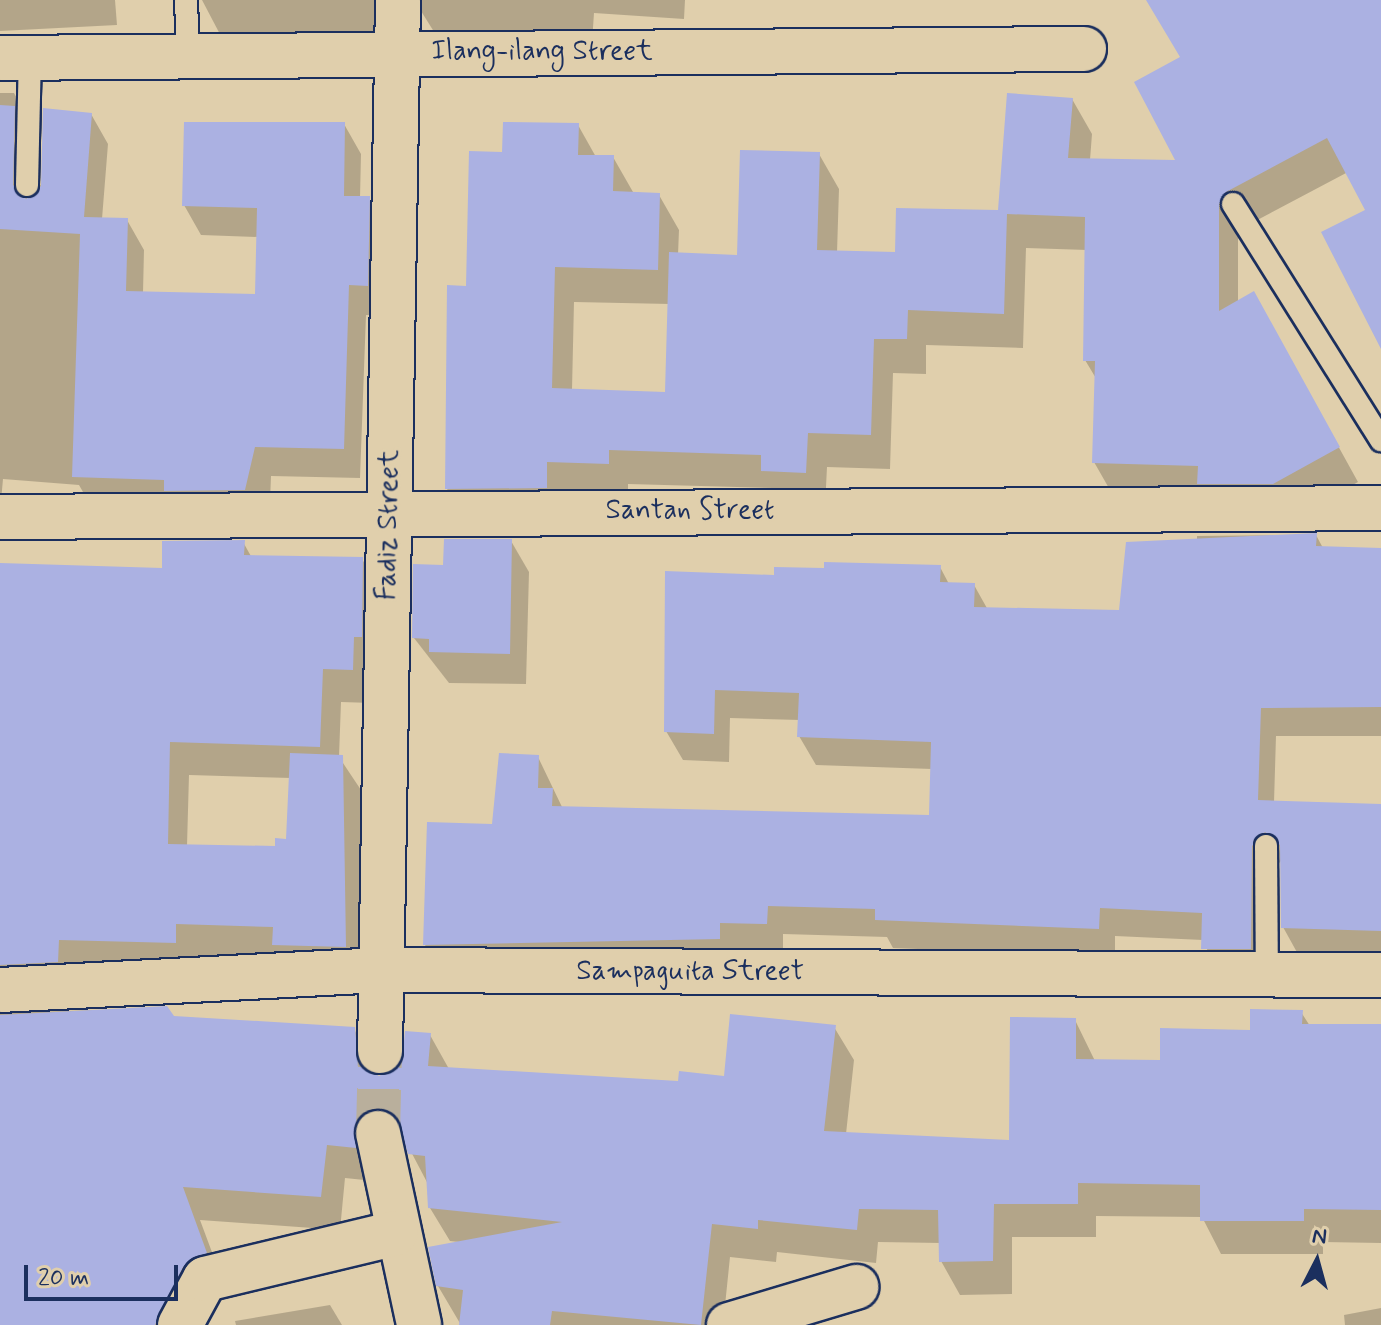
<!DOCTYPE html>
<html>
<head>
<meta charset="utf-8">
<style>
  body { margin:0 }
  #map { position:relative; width:1381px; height:1325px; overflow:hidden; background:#e0cfac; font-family:Mynerve,sans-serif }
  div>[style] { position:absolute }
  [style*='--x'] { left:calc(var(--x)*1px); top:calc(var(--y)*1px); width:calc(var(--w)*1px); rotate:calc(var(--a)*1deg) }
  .shadow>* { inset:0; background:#0003 }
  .building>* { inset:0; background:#abb1e2 }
  .street-tunnel>* { height:44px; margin-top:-22px; transform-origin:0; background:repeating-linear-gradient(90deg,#b9af9c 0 44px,transparent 0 66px) }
  .roads { filter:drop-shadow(2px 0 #1b2f5e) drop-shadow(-2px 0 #1b2f5e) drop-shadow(0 2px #1b2f5e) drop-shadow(0 -2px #1b2f5e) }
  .lane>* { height:22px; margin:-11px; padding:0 11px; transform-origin:11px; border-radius:11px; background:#e0cfac }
  .street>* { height:44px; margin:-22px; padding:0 22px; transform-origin:22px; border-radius:22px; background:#e0cfac }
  span { translate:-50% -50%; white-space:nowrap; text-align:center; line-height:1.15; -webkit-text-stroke:6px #e0cfac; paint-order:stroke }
  .street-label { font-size:28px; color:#1b2f5e }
  .north { position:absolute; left:1277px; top:1221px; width:80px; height:80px; -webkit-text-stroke:6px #e0cfac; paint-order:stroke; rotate:6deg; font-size:22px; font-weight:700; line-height:32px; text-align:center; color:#1b2f5e }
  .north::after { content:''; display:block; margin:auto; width:28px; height:36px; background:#1b2f5e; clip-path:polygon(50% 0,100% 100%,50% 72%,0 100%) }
  .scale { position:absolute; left:24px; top:1265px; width:154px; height:36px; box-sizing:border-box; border:4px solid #1b2f5e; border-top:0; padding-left:10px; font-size:24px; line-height:28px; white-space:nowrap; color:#1b2f5e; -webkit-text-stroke:6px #e0cfac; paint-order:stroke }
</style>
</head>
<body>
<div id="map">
  <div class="shadow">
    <i style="clip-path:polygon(0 0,115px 0,117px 25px,0 31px)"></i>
    <i style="clip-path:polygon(202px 0,685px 0,684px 19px,594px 13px,591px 58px,446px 51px,421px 11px,397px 23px,393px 54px,223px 40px)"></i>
    <i style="clip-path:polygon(evenodd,1148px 0,1381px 0,1381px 346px,1368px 210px,1348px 172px,1246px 226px,1238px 239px,1238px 303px,1273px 328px,1358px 482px,1294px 518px,1114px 497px,1094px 462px,1097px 380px,1085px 360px,1087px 250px,1026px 248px,1023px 348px,926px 345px,926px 374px,893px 373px,890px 469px,827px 467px,825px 507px,783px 506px,773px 488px,628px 484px,628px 498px,467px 523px,447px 489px,468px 288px,504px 154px,578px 125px,596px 157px,613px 157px,633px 192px,659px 195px,679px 230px,678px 255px,739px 257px,819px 154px,839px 189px,837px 253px,897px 254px,999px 212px,1072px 99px,1092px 134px,1090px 160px,1178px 162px,1182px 58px,1148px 0,574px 302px,670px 304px,667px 394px,572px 390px,574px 302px)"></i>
    <i style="clip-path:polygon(0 93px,14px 93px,31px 123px,30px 200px,91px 114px,108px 144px,102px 219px,127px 220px,144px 250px,143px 293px,257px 296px,258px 237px,201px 235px,184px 205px,344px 124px,361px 154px,360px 198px,368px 198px,386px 228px,384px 315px,366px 315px,360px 478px,271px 476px,270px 502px,91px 506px,79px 485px,3px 479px,0 513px)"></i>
    <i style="clip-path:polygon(1316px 535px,1323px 548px,1381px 550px,1381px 736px,1276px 736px,1274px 803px,1381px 806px,1381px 956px,1299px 956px,1283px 927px,1282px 860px,1267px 875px,1266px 977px,1219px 977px,1203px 940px,1115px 936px,1115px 957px,893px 948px,887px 937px,783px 934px,783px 952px,442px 973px,425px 945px,538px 757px,563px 809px,931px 817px,932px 769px,816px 765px,799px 736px,800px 720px,730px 718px,729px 762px,683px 760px,666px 731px,776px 577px,940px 567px,949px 584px,974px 585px,988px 610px,1121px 612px,1197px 544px,1197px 536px)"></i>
    <i style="clip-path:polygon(511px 541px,529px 572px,526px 684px,449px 683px,414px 638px,445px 567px)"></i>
    <i style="clip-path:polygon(evenodd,243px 542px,252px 558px,362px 559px,382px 593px,372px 703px,341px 702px,339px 757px,361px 790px,364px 980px,283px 960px,194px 957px,194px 976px,5px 1003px,0 1012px,0 573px,164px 571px,243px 542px,189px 775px,291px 778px,288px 841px,277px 848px,187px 846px,189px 775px)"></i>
    <i style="clip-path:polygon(166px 1008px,173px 1018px,354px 1029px,379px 1078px,404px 1064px,430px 1035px,449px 1069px,679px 1083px,726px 1078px,834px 1027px,854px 1060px,846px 1134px,1011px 1142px,1075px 1020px,1095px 1061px,1162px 1062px,1301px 1012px,1310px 1026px,1381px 1026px,1381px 1243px,1323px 1242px,1323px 1254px,1221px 1254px,1202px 1217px,1096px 1216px,1096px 1237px,1012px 1237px,1012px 1294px,960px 1295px,941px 1261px,941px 1243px,878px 1242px,876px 1263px,777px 1252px,776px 1262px,730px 1257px,723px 1325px,461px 1325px,438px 1286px,459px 1242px,450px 1241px,430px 1208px,429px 1186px,408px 1146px,393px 1141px,374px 1181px,345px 1178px,340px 1230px,200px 1220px,225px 1287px,190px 1325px,0 1325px,0 1013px)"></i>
    <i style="clip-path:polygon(330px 1305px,342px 1325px,236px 1325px,235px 1321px)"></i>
    <i style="clip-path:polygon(1381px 1308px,1381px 1325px,1345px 1325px,1344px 1315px)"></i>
  </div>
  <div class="building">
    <i style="clip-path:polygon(1146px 0,1381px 0,1381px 349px,1321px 232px,1365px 210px,1327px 138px,1226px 192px,1219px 204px,1219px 311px,1254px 291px,1340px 447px,1273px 484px,1197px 484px,1198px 466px,1092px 463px,1095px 361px,1083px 361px,1085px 217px,1007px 214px,1004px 314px,908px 310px,907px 339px,874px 339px,871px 435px,808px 433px,806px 473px,761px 471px,761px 455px,609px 450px,609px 464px,547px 462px,547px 488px,445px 489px,447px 285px,466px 286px,469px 151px,502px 152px,503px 122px,579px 123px,578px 155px,614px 155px,613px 191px,660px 193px,658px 270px,555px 267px,552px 388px,665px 392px,669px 252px,737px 255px,740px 150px,820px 152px,817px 250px,895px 252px,896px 208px,998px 210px,1007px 93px,1073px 98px,1068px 158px,1175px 160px,1134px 82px,1180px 57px)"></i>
    <i style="clip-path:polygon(0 105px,15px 106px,13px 185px,26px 199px,41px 186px,43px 108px,92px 113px,84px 217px,128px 218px,126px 291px,255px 294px,257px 208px,182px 206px,184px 122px,345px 122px,344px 196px,370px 196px,368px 286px,349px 285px,344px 449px,255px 447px,245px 490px,164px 491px,164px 480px,72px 477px,80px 234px,0 229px)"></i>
    <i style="clip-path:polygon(1317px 533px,1316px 546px,1381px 548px,1381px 707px,1261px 708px,1258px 800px,1381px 804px,1381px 931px,1281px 928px,1280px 845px,1265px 832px,1252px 846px,1251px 949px,1201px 949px,1202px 913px,1100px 908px,1099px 929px,875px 920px,875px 909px,768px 906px,767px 924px,720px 923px,720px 939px,423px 945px,427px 822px,492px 824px,499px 753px,539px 755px,538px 788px,553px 788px,552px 806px,929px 815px,931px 742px,797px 737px,799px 693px,715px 690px,714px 734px,664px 732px,665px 571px,774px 575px,774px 567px,824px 568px,824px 562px,941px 565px,940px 582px,975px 583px,974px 607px,1119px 610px,1126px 542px)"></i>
    <i style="clip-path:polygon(444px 539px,512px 539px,510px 654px,429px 652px,429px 639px,412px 638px,413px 564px,443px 565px)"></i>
    <i style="clip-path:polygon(245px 540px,244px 555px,363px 557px,362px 637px,354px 637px,353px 670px,323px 669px,320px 747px,170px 742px,168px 844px,275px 846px,275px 838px,286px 839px,290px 753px,343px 755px,346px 947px,272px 945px,273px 927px,176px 924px,176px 943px,59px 940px,58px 962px,0 965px,0 563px,162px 568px,162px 541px)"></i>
    <i style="clip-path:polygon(167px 1006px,174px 1016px,355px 1027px,358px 1062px,379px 1076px,402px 1063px,405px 1031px,431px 1033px,428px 1066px,678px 1081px,679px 1071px,724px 1076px,730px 1014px,836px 1025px,824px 1131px,1009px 1140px,1010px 1017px,1076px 1018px,1076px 1059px,1160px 1060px,1160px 1028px,1250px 1030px,1250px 1009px,1303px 1010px,1302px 1024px,1381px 1024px,1381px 1210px,1304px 1209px,1304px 1221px,1200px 1221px,1200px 1185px,1078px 1183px,1078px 1204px,994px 1204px,993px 1261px,939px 1262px,938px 1210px,859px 1209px,857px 1230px,758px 1220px,758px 1229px,712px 1224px,701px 1325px,552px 1311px,550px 1325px,459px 1325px,463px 1290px,436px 1286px,428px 1247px,562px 1222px,428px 1208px,425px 1156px,408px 1154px,397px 1117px,374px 1108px,355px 1125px,356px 1148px,327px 1145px,321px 1197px,183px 1187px,207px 1253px,183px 1267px,155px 1325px,0 1325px,0 1015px)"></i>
  </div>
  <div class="street-tunnel">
    <i style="--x:378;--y:1133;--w:82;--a:-88.6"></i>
  </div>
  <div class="roads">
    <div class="lane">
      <i style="--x:186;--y:0;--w:55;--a:87.9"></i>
      <i style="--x:27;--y:185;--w:128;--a:-88.7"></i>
      <i style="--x:1233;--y:204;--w:279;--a:57.9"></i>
      <i style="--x:1266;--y:846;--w:129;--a:89.6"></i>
    </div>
    <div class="street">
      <i style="--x:0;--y:58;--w:1084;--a:-0.48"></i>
      <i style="--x:0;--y:517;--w:1381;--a:-0.37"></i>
      <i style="--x:0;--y:990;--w:385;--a:-3"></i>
      <i style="--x:384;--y:970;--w:997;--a:0.29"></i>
      <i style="--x:380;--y:1051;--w:1051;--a:-89.02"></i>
      <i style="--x:378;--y:1133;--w:196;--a:77.9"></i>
      <i style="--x:180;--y:1325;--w:52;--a:-61.5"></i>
      <i style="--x:205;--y:1279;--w:196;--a:-13.5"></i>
      <i style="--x:729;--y:1325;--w:133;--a:-16.7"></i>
    </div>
  </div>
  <div class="street-label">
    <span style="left:542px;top:52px">Ilang-ilang Street</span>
    <span style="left:690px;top:511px">Santan Street</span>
    <span style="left:389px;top:525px;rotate:-89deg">Fadiz Street</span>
    <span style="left:690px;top:972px">Sampaguita Street</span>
  </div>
  <div class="north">N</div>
  <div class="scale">20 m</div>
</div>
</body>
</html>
